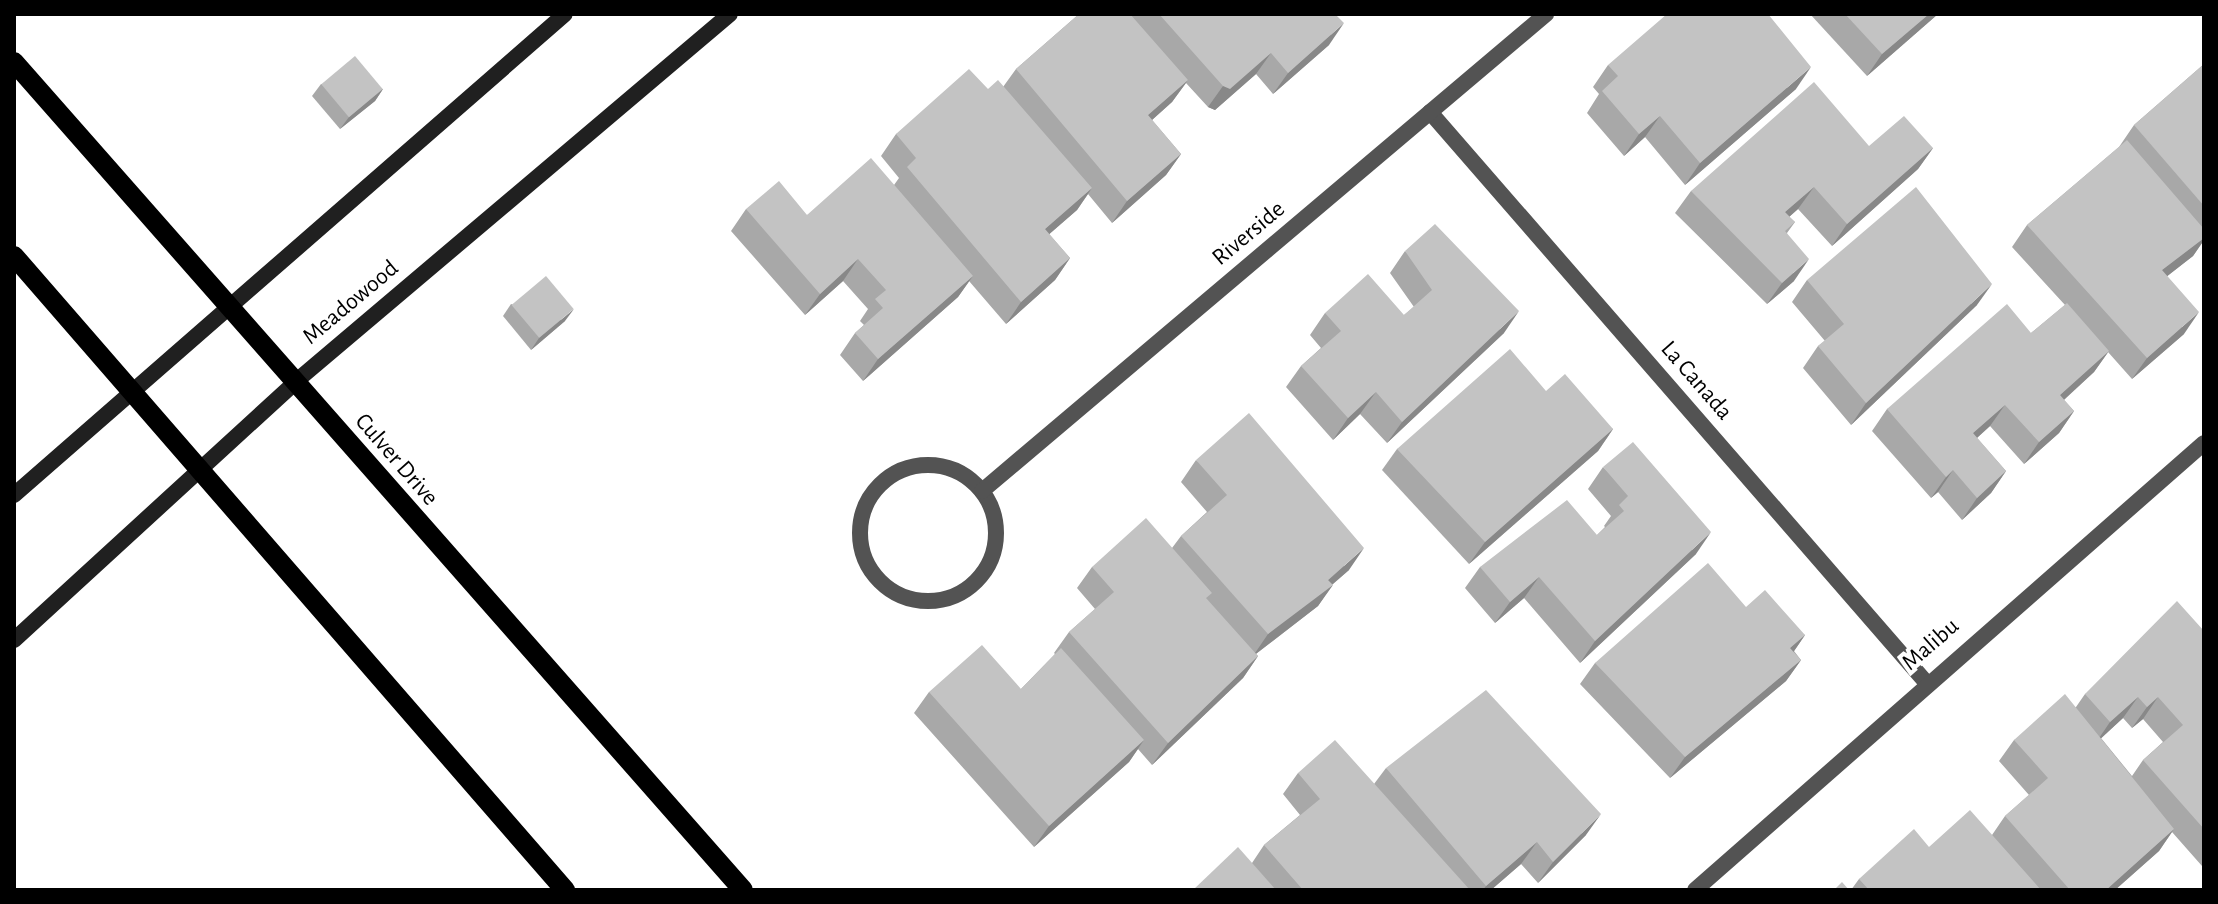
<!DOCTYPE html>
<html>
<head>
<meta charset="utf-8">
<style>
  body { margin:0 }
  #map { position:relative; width:2218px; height:904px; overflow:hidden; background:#fff; font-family:"Alegreya Sans",sans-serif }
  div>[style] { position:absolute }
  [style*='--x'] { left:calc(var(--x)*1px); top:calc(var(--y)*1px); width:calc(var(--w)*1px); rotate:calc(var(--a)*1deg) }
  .minor>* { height:16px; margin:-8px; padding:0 8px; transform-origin:8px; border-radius:8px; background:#535353 }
  .minor>.ring { margin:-8px; padding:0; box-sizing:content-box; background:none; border:16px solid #535353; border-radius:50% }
  .secondary>* { height:16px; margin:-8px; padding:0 8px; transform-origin:8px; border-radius:8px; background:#202020 }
  .primary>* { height:20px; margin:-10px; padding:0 10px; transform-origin:10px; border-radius:10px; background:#000 }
  .wall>* { inset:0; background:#a8a8a8 }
  .shaded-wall>* { inset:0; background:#888 }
  .building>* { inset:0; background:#c3c3c3; transform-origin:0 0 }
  span { translate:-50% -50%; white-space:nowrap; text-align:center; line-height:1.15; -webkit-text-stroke:8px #fff; paint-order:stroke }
  .street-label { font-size:24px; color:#000 }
  .frame { position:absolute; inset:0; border:16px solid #000; pointer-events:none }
</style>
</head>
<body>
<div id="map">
  <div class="minor">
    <i style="--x:1430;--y:112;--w:754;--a:48.98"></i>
    <i class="ring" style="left:860px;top:465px;width:120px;height:120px"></i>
    <i style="--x:982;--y:491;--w:739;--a:-40.22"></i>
    <i style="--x:1695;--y:890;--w:677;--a:-41.29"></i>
  </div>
  <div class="secondary">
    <i style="--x:14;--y:495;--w:731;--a:-41.12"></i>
    <i style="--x:14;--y:640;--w:380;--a:-42.5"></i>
    <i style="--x:294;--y:383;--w:571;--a:-40.24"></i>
  </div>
  <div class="primary">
    <i style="--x:14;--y:62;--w:1103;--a:48.64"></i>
    <i style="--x:14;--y:256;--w:840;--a:49.01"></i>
  </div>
  <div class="wall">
    <i style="clip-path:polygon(1079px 14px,1335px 14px,1329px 45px,1273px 94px,1256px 74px,1215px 110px,1208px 107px,1186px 83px,1172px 102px,1152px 120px,1181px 154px,1166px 175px,1112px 223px,1088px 194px,1077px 210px,1049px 234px,1070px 258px,1055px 280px,1006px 324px,969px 281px,958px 297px,863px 381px,840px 355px,855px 333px,864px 325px,860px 321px,868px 309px,843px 281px,805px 315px,731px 231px,746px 209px,807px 215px,894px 185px,899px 178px,881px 156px,896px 134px,988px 89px,1003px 87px,1016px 69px)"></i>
    <i style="clip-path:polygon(1810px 14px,1938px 14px,1867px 76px)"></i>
    <i style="clip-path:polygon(2204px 64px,2204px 245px,2202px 243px,2193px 256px,2167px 276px,2184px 334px,2132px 379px,2108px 352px,2094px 372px,2064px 400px,2074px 411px,2059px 433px,2024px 464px,1990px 426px,1977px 438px,2006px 471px,1991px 493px,1962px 520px,1938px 492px,1931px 498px,1872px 431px,1887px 409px,2031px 333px,2065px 305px,2012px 247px,2027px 225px,2119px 147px,2134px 125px)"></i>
    <i style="clip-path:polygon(1608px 65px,1796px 89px,1685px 185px,1645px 137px,1624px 156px,1587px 113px,1599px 94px,1593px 87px)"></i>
    <i style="clip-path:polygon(321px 84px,383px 89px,375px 101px,340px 129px,312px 96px)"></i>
    <i style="clip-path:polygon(1869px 146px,1933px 148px,1918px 169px,1832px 246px,1798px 209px,1789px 217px,1795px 222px,1787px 233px,1794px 281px,1767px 304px,1675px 213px,1691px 191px)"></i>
    <i style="clip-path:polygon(1405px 251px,1504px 333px,1387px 443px,1360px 414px,1333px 440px,1286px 387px,1301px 366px,1321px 348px,1310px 335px,1325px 313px,1404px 315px,1414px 307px,1390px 273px)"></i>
    <i style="clip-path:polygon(1807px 280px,1977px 305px,1851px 425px,1803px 368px,1818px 346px,1825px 341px,1792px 302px)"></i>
    <i style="clip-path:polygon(511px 304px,565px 321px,531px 350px,503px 316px)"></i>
    <i style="clip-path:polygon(1546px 391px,1613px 429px,1598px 451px,1469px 564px,1382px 470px,1397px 449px)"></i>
    <i style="clip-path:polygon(1196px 460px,1349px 570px,1332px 585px,1318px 606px,1256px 654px,1258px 656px,1243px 678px,1152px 765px,1138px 749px,1129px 762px,1034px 847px,914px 713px,929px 692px,1021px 689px,1055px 654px,1054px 653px,1069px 632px,1095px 609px,1077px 588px,1092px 567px,1172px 548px,1181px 536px,1207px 512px,1181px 482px)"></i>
    <i style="clip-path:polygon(1603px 467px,1696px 554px,1580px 663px,1524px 598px,1495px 623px,1465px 588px,1480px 567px,1597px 535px,1605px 527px,1604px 526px,1611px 516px,1588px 489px)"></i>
    <i style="clip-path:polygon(1746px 607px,1805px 635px,1794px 651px,1801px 660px,1786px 681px,1670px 778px,1580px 684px,1595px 663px)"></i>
    <i style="clip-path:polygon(evenodd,2204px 631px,2204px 865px,2202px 866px,2172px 832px,2159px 851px,2115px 890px,1851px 890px,1859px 879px,1929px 847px,1992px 835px,2005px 816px,2029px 795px,1999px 761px,2014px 740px,2076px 707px,2085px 694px,2204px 631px,2123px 718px,2132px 728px,2143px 719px,2163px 742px,2143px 760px,2132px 776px,2101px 738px,2123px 718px)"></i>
    <i style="clip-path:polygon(1386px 768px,1586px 835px,1538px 883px,1521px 864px,1491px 890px,1193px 890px,1252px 863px,1264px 845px,1300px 815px,1283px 794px,1298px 773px,1374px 784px)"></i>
  </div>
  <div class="shaded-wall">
    <i style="clip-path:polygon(1929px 14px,1938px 14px,1867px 76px,1882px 54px)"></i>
    <i style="clip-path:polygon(1344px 23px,1329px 45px,1273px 94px,1288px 73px)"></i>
    <i style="clip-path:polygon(1271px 53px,1256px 74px,1215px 110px,1208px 107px,1223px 86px)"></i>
    <i style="clip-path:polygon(1811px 67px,1796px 89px,1685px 185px,1700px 163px)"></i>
    <i style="clip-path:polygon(1188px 80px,1172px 102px,1133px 137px,1148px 115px)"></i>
    <i style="clip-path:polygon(383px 89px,375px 101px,340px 129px,349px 117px)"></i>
    <i style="clip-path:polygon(1660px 116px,1645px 137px,1624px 156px,1639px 134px)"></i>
    <i style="clip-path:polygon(1933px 148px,1918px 169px,1832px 246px,1847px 224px)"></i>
    <i style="clip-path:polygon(1181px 154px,1166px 175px,1112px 223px,1127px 201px)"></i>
    <i style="clip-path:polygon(1814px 187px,1798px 209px,1770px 234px,1785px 212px)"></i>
    <i style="clip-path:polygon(1092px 188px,1077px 210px,1030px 251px,1045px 229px)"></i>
    <i style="clip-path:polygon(2204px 238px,2204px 240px,2193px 256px,2147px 292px,2162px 270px)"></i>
    <i style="clip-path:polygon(1070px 258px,1055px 280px,1006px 324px,1021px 302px)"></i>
    <i style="clip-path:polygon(858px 259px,843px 281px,805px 315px,820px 294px)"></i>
    <i style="clip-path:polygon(1809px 259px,1794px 281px,1767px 304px,1782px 283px)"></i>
    <i style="clip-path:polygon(973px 276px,958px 297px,863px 381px,878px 359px)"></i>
    <i style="clip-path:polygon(1992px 284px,1977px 305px,1851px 425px,1866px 403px)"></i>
    <i style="clip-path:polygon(574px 309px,565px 321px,531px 350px,539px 338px)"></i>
    <i style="clip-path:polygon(1519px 311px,1504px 333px,1387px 443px,1402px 422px)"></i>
    <i style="clip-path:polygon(2199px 312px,2184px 334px,2132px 379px,2147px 358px)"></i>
    <i style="clip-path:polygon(2109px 351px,2094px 372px,2045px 417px,2060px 395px)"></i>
    <i style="clip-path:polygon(1376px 392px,1360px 414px,1333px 440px,1348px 418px)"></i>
    <i style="clip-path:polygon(2005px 405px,1990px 426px,1958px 455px,1973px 433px)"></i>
    <i style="clip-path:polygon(2074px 411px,2059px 433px,2024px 464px,2039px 442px)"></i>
    <i style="clip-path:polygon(1613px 429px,1598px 451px,1469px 564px,1485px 542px)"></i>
    <i style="clip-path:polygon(1953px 470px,1938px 492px,1931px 498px,1946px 477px)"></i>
    <i style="clip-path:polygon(2006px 471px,1991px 493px,1962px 520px,1977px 498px)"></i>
    <i style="clip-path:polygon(1711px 532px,1696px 554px,1580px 663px,1595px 641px)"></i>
    <i style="clip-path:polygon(1364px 548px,1349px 570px,1328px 588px,1333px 585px,1318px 606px,1253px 656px,1268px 634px)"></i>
    <i style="clip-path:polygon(1539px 577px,1524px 598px,1495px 623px,1510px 602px)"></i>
    <i style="clip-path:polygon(1805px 635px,1790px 657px,1790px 648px)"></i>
    <i style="clip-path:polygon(1258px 656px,1243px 678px,1152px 765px,1168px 743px)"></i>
    <i style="clip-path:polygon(1801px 660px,1786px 681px,1670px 778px,1685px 757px)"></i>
    <i style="clip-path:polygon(2138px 697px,2123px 718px,2095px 744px,2110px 722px)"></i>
    <i style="clip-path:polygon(2158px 697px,2143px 719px,2132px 728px,2147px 707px)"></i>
    <i style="clip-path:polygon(1144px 740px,1129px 762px,1034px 847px,1049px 826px)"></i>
    <i style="clip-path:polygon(1601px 814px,1586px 835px,1538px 883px,1553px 862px)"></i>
    <i style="clip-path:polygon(2174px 829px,2159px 851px,2115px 890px,2106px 890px)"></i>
    <i style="clip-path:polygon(1537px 842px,1521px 864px,1491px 890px,1483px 890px,1486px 886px)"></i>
  </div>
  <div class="building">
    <i style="clip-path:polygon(1079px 14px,1130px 14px,1188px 80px,1148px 115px,1181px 154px,1127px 201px,1016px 69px)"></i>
    <i style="clip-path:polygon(1159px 14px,1335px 14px,1344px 23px,1288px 73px,1271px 53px,1230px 89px,1223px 86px)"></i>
    <i style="clip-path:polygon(1667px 14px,1768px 14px,1811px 67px,1700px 163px,1660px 116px,1639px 134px,1602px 91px,1618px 76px,1608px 65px)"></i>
    <i style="clip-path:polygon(1845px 14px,1929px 14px,1882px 54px)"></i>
    <i style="left:355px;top:56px;width:43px;height:44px;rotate:50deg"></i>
    <i style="clip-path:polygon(2204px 64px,2204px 206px,2134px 125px)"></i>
    <i style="clip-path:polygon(969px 69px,988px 89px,998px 80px,1092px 188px,1045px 229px,1070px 258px,1021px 302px,907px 167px,916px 158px,896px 134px)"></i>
    <i style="clip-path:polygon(1814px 82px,1869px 146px,1904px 116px,1933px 148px,1847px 224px,1814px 187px,1785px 212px,1795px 222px,1785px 231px,1809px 259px,1782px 283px,1691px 191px)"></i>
    <i style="clip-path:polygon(2127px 140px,2204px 229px,2204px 238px,2162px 270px,2199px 312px,2147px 358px,2027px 225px)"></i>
    <i style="clip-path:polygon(871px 158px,973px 276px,878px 359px,855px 333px,883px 308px,875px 299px,886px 290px,858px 259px,820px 294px,746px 209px,779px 181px,807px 215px)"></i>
    <i style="clip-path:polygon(1916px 187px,1992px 284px,1866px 403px,1818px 346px,1844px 324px,1807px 280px)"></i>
    <i style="clip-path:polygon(1435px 224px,1519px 311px,1402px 422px,1376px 392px,1348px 418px,1301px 366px,1341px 331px,1325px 313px,1368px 274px,1404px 315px,1432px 290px,1405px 251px)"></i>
    <i style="left:546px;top:276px;width:43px;height:45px;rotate:50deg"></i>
    <i style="clip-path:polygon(2067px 303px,2109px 351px,2060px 395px,2074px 411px,2039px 442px,2005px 405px,1973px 433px,2006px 471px,1977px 498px,1953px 470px,1946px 477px,1887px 409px,2007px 304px,2031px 333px)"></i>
    <i style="clip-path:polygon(1510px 349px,1546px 391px,1565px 374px,1613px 429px,1485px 542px,1397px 449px)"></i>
    <i style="clip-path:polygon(1249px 413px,1364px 548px,1328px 580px,1333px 585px,1268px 634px,1181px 536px,1227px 495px,1196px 460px)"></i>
    <i style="clip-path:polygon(1633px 442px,1711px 532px,1595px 641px,1539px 577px,1510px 602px,1480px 567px,1567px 500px,1597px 535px,1624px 511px,1619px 505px,1628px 496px,1603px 467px)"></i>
    <i style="clip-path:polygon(1146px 518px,1212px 593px,1206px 598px,1258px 656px,1168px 743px,1069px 632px,1114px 592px,1092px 567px)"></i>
    <i style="clip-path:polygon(1708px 563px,1746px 607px,1765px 590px,1805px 635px,1790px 648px,1801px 660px,1685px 757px,1595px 663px)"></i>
    <i style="clip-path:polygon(2177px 601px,2204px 631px,2204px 829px,2143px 760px,2183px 725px,2158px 697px,2147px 707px,2138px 697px,2110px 722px,2085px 694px)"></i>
    <i style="clip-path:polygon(982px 645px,1021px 689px,1061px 648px,1144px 740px,1049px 826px,929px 692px)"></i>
    <i style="clip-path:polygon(1486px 690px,1601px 814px,1553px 862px,1537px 842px,1486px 886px,1386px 768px)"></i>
    <i style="clip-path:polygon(2065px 694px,2174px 829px,2106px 890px,2070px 890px,2005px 816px,2048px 778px,2014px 740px)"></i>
    <i style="clip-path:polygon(1335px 740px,1470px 890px,1303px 890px,1264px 845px,1320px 799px,1298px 773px)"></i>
    <i style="clip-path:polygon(1970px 810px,2041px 890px,1869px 890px,1859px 879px,1914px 829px,1929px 847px)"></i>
    <i style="clip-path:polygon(1238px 847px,1276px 890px,1193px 890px)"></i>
    <i style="clip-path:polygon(1842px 882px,1849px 890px,1834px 890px)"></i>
  </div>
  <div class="street-label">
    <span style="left:1249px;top:234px;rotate:-40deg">Riverside</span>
    <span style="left:351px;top:303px;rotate:-40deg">Meadowood</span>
    <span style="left:1696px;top:381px;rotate:49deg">La Canada</span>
    <span style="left:396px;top:460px;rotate:49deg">Culver Drive</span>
    <span style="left:1931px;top:645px;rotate:-41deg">Malibu</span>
  </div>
  <div class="frame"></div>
</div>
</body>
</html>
